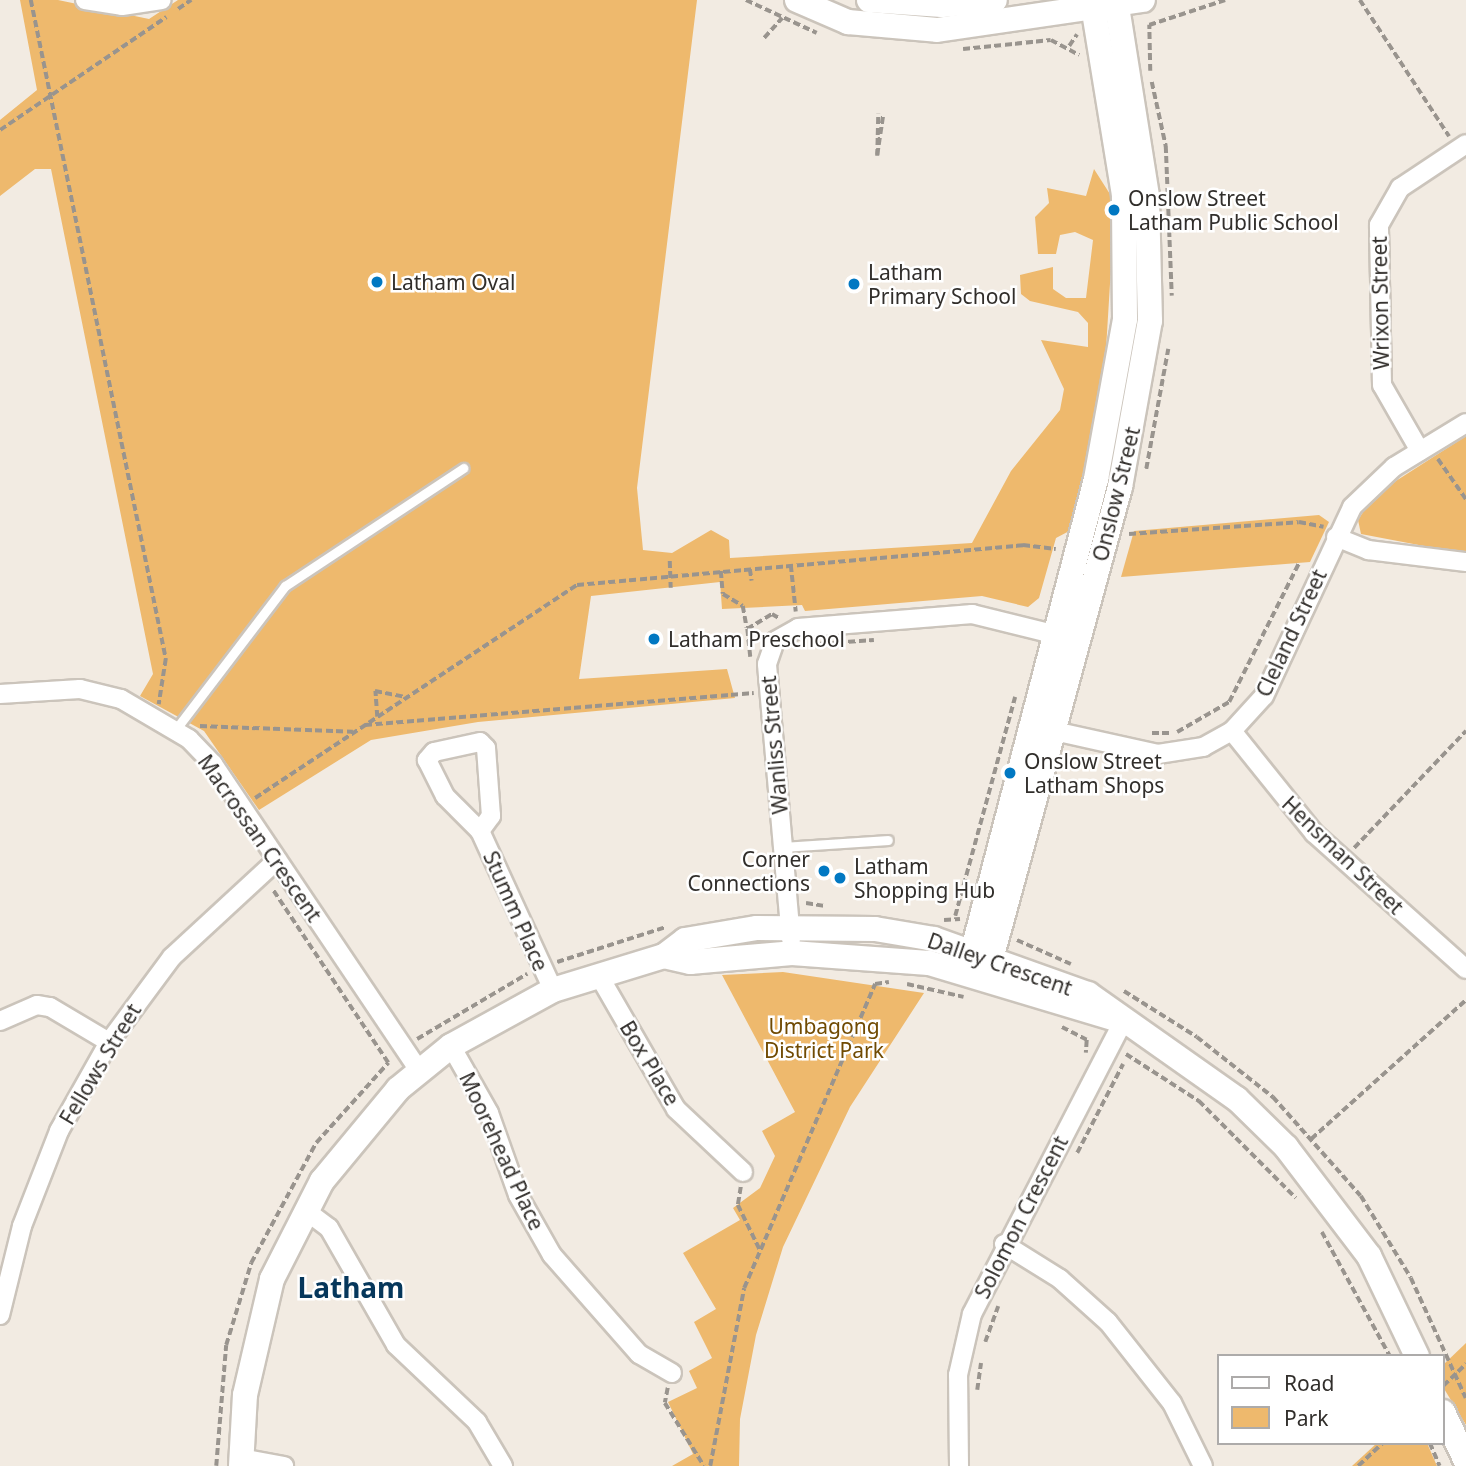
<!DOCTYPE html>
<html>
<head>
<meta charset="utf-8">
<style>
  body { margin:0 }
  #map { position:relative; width:1466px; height:1466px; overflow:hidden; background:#f2ebe2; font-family:"Noto Sans",sans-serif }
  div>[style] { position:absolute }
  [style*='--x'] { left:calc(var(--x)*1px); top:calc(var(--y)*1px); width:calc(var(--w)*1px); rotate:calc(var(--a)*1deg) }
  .green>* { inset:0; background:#eeb96d }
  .path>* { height:3.5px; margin-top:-1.75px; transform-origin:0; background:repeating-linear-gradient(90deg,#99948e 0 7px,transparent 0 10.5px) }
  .roads { filter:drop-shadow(2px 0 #cbc4bb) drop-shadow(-2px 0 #cbc4bb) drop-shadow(0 2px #cbc4bb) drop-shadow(0 -2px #cbc4bb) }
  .lane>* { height:9px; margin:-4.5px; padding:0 4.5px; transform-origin:4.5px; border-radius:4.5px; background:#fff }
  .street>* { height:18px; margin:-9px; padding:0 9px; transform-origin:9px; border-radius:9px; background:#fff }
  .secondary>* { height:24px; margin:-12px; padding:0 12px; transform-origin:12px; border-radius:12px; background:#fff }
  .dots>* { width:19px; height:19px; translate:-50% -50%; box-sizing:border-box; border:4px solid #fff; border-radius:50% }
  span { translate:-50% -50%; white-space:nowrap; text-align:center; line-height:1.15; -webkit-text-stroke:5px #fff; paint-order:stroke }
  .poi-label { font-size:21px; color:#312e2b }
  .left { translate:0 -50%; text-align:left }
  .right { translate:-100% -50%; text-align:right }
  .street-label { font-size:21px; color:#312e2b }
  .park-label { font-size:21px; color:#704a02 }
  .district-label { font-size:28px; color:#06375b; font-weight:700 }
  .legend { position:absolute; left:1217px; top:1354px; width:228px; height:91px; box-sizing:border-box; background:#fff; border:2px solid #adabaa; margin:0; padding:9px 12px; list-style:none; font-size:21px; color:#312e2b }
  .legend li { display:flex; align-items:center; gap:14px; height:35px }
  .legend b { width:35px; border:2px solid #adabaa }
</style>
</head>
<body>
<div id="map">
  <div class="green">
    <i style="clip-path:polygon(20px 0,58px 0,149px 19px,178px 0,697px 0,637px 488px,643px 550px,672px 553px,711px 530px,729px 540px,730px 558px,972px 543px,1011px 471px,1060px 410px,1064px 389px,1041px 340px,1088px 347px,1088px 323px,1078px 312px,1030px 301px,1021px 294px,1020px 275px,1053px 267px,1053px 289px,1066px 298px,1086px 298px,1093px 240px,1075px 232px,1060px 235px,1056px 254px,1038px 254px,1035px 217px,1049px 203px,1047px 188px,1086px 196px,1094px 169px,1115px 202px,1104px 382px,1075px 528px,1056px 538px,1039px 598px,1028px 607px,982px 596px,805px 611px,802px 605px,722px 609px,720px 582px,591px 596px,579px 679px,727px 669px,735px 698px,478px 722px,371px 740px,259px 810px,204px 731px,140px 696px,153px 674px,51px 169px,35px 169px,0 196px,0 120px,37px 90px)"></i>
    <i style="clip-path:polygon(1466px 436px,1466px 554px,1361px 534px,1358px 520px,1374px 495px)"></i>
    <i style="clip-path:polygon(1319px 515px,1329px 522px,1310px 562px,1121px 577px,1134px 531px)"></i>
    <i style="clip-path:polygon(783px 972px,924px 993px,850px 1107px,783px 1247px,756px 1335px,740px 1419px,739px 1466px,672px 1466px,693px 1454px,668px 1402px,697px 1388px,689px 1371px,712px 1358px,694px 1322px,716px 1309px,683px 1253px,740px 1220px,733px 1208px,760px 1188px,775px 1156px,762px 1131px,795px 1112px,722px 975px)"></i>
    <i style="clip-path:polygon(1466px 1343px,1466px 1425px,1443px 1387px,1443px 1365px)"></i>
    <i style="clip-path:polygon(1377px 1443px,1427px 1443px,1437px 1466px,1352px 1466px)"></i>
  </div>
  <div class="path">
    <i style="--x:31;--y:0;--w:673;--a:78.42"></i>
    <i style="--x:166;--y:659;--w:46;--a:98.8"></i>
    <i style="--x:746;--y:0;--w:78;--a:24.9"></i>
    <i style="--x:1360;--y:0;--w:163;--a:56.8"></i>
    <i style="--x:178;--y:9;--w:16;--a:-35"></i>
    <i style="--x:764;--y:38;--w:27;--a:-48"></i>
    <i style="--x:1069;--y:46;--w:14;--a:-56"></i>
    <i style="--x:963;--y:49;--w:88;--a:-5.8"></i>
    <i style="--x:1051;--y:40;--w:32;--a:28"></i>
    <i style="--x:1150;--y:71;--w:46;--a:-91.2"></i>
    <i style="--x:1149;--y:25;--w:80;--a:-18.2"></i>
    <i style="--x:1152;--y:82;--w:66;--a:77.7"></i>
    <i style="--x:1166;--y:146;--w:150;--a:87.7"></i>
    <i style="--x:0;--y:130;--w:201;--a:-34.2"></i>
    <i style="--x:877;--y:155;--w:40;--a:-81.5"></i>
    <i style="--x:877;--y:156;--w:42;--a:-88.6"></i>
    <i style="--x:1438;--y:459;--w:49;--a:55"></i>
    <i style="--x:1146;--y:469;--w:122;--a:-79.6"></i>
    <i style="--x:1129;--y:534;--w:170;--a:-4"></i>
    <i style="--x:1299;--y:522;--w:25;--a:11"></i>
    <i style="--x:670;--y:561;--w:27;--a:88"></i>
    <i style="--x:791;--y:565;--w:47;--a:83.9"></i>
    <i style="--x:750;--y:569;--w:12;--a:81"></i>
    <i style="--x:721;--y:571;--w:23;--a:85"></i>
    <i style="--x:723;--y:594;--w:23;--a:31"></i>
    <i style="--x:743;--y:606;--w:22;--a:80"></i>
    <i style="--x:817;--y:644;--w:57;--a:-4"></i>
    <i style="--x:750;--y:657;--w:28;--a:-96"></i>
    <i style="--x:747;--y:629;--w:29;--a:-31"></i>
    <i style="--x:772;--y:614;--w:8;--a:30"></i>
    <i style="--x:377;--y:717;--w:26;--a:-94"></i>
    <i style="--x:375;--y:691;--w:32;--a:11"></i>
    <i style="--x:365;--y:725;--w:390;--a:-4.7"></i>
    <i style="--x:200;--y:726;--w:153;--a:2.2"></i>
    <i style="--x:1177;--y:732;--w:60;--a:-30"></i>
    <i style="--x:1229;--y:702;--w:156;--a:-63.3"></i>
    <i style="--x:1152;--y:733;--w:17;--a:0"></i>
    <i style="--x:255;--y:798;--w:386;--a:-33.5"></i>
    <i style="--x:577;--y:585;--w:448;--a:-5.1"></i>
    <i style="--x:1023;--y:545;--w:33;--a:7"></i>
    <i style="--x:1354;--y:848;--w:162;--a:-46.3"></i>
    <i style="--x:806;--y:903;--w:20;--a:9"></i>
    <i style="--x:955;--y:916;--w:227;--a:-74.7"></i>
    <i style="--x:944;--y:920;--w:16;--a:-4"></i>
    <i style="--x:1017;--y:940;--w:59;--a:24"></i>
    <i style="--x:557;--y:962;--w:114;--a:-17.8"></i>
    <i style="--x:907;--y:984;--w:58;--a:12.8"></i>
    <i style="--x:1124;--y:991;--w:86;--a:32.2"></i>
    <i style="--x:1197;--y:1037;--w:97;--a:38.3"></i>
    <i style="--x:1273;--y:1097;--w:132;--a:48.4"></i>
    <i style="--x:1361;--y:1196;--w:96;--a:58.6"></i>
    <i style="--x:1411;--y:1278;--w:132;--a:65.4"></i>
    <i style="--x:1062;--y:1027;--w:28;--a:27"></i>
    <i style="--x:1087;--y:1040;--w:13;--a:94"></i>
    <i style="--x:417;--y:1039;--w:128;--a:-30.6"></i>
    <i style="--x:1126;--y:1054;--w:87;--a:32.8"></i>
    <i style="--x:1199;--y:1101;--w:137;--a:45"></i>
    <i style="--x:1311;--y:1139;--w:208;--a:-41.9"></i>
    <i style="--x:1077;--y:1153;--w:100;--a:-62.7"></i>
    <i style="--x:741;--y:1187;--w:18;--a:99"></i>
    <i style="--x:738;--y:1205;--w:50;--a:63.9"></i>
    <i style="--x:1322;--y:1232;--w:141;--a:61.3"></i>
    <i style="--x:985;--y:1342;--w:38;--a:-70"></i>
    <i style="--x:1443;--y:1386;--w:32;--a:-44"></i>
    <i style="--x:668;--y:1388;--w:15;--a:101"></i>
    <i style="--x:665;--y:1403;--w:74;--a:58.2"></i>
    <i style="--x:977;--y:1390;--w:27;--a:-82"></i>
    <i style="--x:1430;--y:1443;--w:25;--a:67"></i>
    <i style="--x:216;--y:1466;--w:121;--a:-85.3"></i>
    <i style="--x:226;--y:1345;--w:86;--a:-73"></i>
    <i style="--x:251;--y:1263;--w:136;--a:-61.6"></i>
    <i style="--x:316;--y:1143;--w:108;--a:-48"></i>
    <i style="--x:388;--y:1063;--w:209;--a:-123.7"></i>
    <i style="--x:710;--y:1466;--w:181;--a:-79.2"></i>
    <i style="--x:744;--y:1288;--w:331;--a:-66.7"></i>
    <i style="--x:875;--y:984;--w:14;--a:-8"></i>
    <i style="--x:1358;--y:1466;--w:34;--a:-43"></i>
  </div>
  <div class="roads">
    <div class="lane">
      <i style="--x:176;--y:729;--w:180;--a:-52.7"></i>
      <i style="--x:285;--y:586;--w:214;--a:-33.5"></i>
      <i style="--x:783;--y:847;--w:105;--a:-3.8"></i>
    </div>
    <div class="street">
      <i style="--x:85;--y:0;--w:37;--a:9"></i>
      <i style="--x:122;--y:6;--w:40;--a:-8.5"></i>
      <i style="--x:1420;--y:451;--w:76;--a:-119.9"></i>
      <i style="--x:1382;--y:385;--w:160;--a:-91.1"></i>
      <i style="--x:1379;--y:225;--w:43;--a:-60.4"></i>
      <i style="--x:1400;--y:188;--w:79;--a:-33.7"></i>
      <i style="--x:1336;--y:537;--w:35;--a:22"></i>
      <i style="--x:1368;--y:550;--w:99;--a:7"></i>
      <i style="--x:0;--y:694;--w:80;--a:-3.6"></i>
      <i style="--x:80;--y:689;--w:42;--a:13.7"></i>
      <i style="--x:121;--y:699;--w:79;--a:30.5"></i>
      <i style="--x:189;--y:739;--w:35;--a:46"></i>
      <i style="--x:213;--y:764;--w:370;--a:56.1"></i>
      <i style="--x:1045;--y:729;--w:116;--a:12.5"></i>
      <i style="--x:1158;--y:754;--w:46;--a:-8.8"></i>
      <i style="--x:1203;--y:747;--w:33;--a:-29"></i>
      <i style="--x:1232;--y:731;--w:47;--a:-47.6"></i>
      <i style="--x:1264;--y:696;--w:208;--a:-65"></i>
      <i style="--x:1352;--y:507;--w:58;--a:-43.6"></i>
      <i style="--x:1394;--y:467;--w:84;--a:-31.4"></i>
      <i style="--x:1232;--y:731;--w:131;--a:51.2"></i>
      <i style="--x:1314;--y:833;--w:204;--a:41.8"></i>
      <i style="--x:480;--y:831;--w:19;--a:-54"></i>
      <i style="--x:491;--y:816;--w:68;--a:-94.2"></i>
      <i style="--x:486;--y:748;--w:8;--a:-135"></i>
      <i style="--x:480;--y:742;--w:47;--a:167.7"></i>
      <i style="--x:434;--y:752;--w:11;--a:131"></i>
      <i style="--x:427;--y:760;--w:40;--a:63.4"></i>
      <i style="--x:445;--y:796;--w:49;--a:45"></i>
      <i style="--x:480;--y:831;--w:175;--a:65.3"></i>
      <i style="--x:791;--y:939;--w:276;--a:-95"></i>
      <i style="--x:767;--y:664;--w:24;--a:-71"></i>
      <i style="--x:775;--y:641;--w:26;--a:-29"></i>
      <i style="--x:798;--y:628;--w:175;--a:-4.6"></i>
      <i style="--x:972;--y:614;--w:96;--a:13.9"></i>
      <i style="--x:598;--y:974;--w:156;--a:60"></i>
      <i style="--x:676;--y:1109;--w:92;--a:43.2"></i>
      <i style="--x:0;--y:1021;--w:40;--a:-23.4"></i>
      <i style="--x:37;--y:1005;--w:13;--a:9"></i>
      <i style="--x:50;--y:1007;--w:69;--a:30.7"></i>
      <i style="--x:451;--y:1046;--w:77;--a:60.4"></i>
      <i style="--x:489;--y:1113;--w:87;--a:70.5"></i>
      <i style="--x:518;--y:1195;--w:69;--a:60.5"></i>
      <i style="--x:552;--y:1255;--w:132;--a:48.7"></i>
      <i style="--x:639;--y:1354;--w:38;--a:30"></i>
      <i style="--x:305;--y:1210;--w:30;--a:37"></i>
      <i style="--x:329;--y:1228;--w:135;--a:60.2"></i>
      <i style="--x:396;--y:1345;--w:112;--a:43.5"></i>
      <i style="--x:477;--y:1422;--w:51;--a:59.4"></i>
      <i style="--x:1004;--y:1244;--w:66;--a:32"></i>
      <i style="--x:1060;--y:1279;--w:64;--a:41.9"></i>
      <i style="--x:1108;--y:1322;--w:103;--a:51.7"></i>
      <i style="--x:1172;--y:1403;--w:70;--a:63.8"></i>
      <i style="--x:0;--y:1315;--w:92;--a:-76.1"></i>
      <i style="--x:22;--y:1226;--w:102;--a:-68.7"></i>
      <i style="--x:59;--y:1131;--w:102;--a:-60.7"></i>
      <i style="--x:109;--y:1042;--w:106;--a:-53.5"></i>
      <i style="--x:172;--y:957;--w:143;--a:-42.7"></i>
      <i style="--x:241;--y:1458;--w:44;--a:10.5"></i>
      <i style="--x:959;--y:1466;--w:91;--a:-90.6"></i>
      <i style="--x:958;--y:1375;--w:63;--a:-77.1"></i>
      <i style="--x:972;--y:1314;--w:330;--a:-62.7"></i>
    </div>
    <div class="secondary">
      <i style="--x:797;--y:0;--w:56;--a:23.3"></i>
      <i style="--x:848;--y:22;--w:89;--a:5.1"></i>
      <i style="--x:937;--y:30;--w:208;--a:-8.3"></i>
      <i style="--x:869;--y:0;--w:73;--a:3.9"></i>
      <i style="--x:942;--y:5;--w:53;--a:-5.4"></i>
      <i style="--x:664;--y:956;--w:27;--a:13"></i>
      <i style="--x:690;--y:962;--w:102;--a:-5"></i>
      <i style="--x:792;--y:953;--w:137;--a:4.2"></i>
      <i style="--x:929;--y:963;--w:191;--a:16.7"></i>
      <i style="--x:967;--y:973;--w:511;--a:-75.36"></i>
      <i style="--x:1096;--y:479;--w:163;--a:-79.7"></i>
      <i style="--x:1125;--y:319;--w:124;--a:-90.5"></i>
      <i style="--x:1124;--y:195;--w:198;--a:-99.3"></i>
      <i style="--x:986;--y:977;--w:508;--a:-74.71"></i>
      <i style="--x:1120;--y:487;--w:169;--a:-79.8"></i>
      <i style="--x:1150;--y:321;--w:125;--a:-91.4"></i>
      <i style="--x:1147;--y:196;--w:198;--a:-99"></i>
      <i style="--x:1443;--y:1412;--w:54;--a:64.9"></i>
      <i style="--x:241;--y:1466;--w:71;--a:-86.8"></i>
      <i style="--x:245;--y:1395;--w:119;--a:-76.9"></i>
      <i style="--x:272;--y:1279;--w:110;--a:-63"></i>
      <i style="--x:322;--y:1181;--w:119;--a:-50.4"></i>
      <i style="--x:398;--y:1089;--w:68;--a:-39.1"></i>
      <i style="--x:451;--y:1046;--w:116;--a:-28.8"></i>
      <i style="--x:553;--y:990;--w:116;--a:-17"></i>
      <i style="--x:664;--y:956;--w:26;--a:-37"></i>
      <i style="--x:685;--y:940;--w:73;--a:-9.5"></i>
      <i style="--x:757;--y:928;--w:118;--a:0.5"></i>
      <i style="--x:875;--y:929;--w:60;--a:9.6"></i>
      <i style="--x:934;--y:939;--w:164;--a:19.7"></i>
      <i style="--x:1088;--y:994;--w:182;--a:35.2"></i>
      <i style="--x:1237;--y:1099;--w:69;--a:44.4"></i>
      <i style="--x:1286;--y:1147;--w:137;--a:52.7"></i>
      <i style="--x:1369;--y:1256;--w:111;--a:64.4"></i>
    </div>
  </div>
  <div class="dots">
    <i style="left:1114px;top:210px;background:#0178c2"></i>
    <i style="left:377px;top:282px;background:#0178c2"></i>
    <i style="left:854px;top:284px;background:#0178c2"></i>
    <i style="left:654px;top:639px;background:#0178c2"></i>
    <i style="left:1010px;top:773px;background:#0178c2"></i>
    <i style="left:824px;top:871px;background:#0178c2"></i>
    <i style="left:840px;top:878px;background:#0178c2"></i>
  </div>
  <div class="poi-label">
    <span class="left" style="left:1128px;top:210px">Onslow Street<br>Latham Public School</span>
    <span class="left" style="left:868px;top:284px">Latham<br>Primary School</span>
    <span class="left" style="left:391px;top:282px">Latham Oval</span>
    <span class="left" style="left:668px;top:639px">Latham Preschool</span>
    <span class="left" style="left:1024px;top:773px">Onslow Street<br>Latham Shops</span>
    <span class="right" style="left:810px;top:871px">Corner<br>Connections</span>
    <span class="left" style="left:854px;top:878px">Latham<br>Shopping Hub</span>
  </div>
  <div class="street-label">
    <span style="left:1380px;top:303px;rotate:-91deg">Wrixon Street</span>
    <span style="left:1116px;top:494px;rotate:-76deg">Onslow Street</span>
    <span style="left:1291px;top:633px;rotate:-65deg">Cleland Street</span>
    <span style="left:774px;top:745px;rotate:-95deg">Wanliss Street</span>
    <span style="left:260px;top:838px;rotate:55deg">Macrossan Crescent</span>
    <span style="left:1343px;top:855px;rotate:44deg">Hensman Street</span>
    <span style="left:516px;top:911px;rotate:66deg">Stumm Place</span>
    <span style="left:1000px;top:964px;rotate:19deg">Dalley Crescent</span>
    <span style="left:650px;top:1063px;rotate:59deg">Box Place</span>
    <span style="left:100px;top:1064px;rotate:-59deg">Fellows Street</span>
    <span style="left:502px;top:1151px;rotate:65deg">Moorehead Place</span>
    <span style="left:1021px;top:1217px;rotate:-63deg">Solomon Crescent</span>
  </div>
  <div class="park-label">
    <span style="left:824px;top:1038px">Umbagong<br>District Park</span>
  </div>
  <div class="district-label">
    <span style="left:351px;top:1287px">Latham</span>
  </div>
  <ul class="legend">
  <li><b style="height:9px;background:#fff"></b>Road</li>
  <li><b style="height:19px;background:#eeb96d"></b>Park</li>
  </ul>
</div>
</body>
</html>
